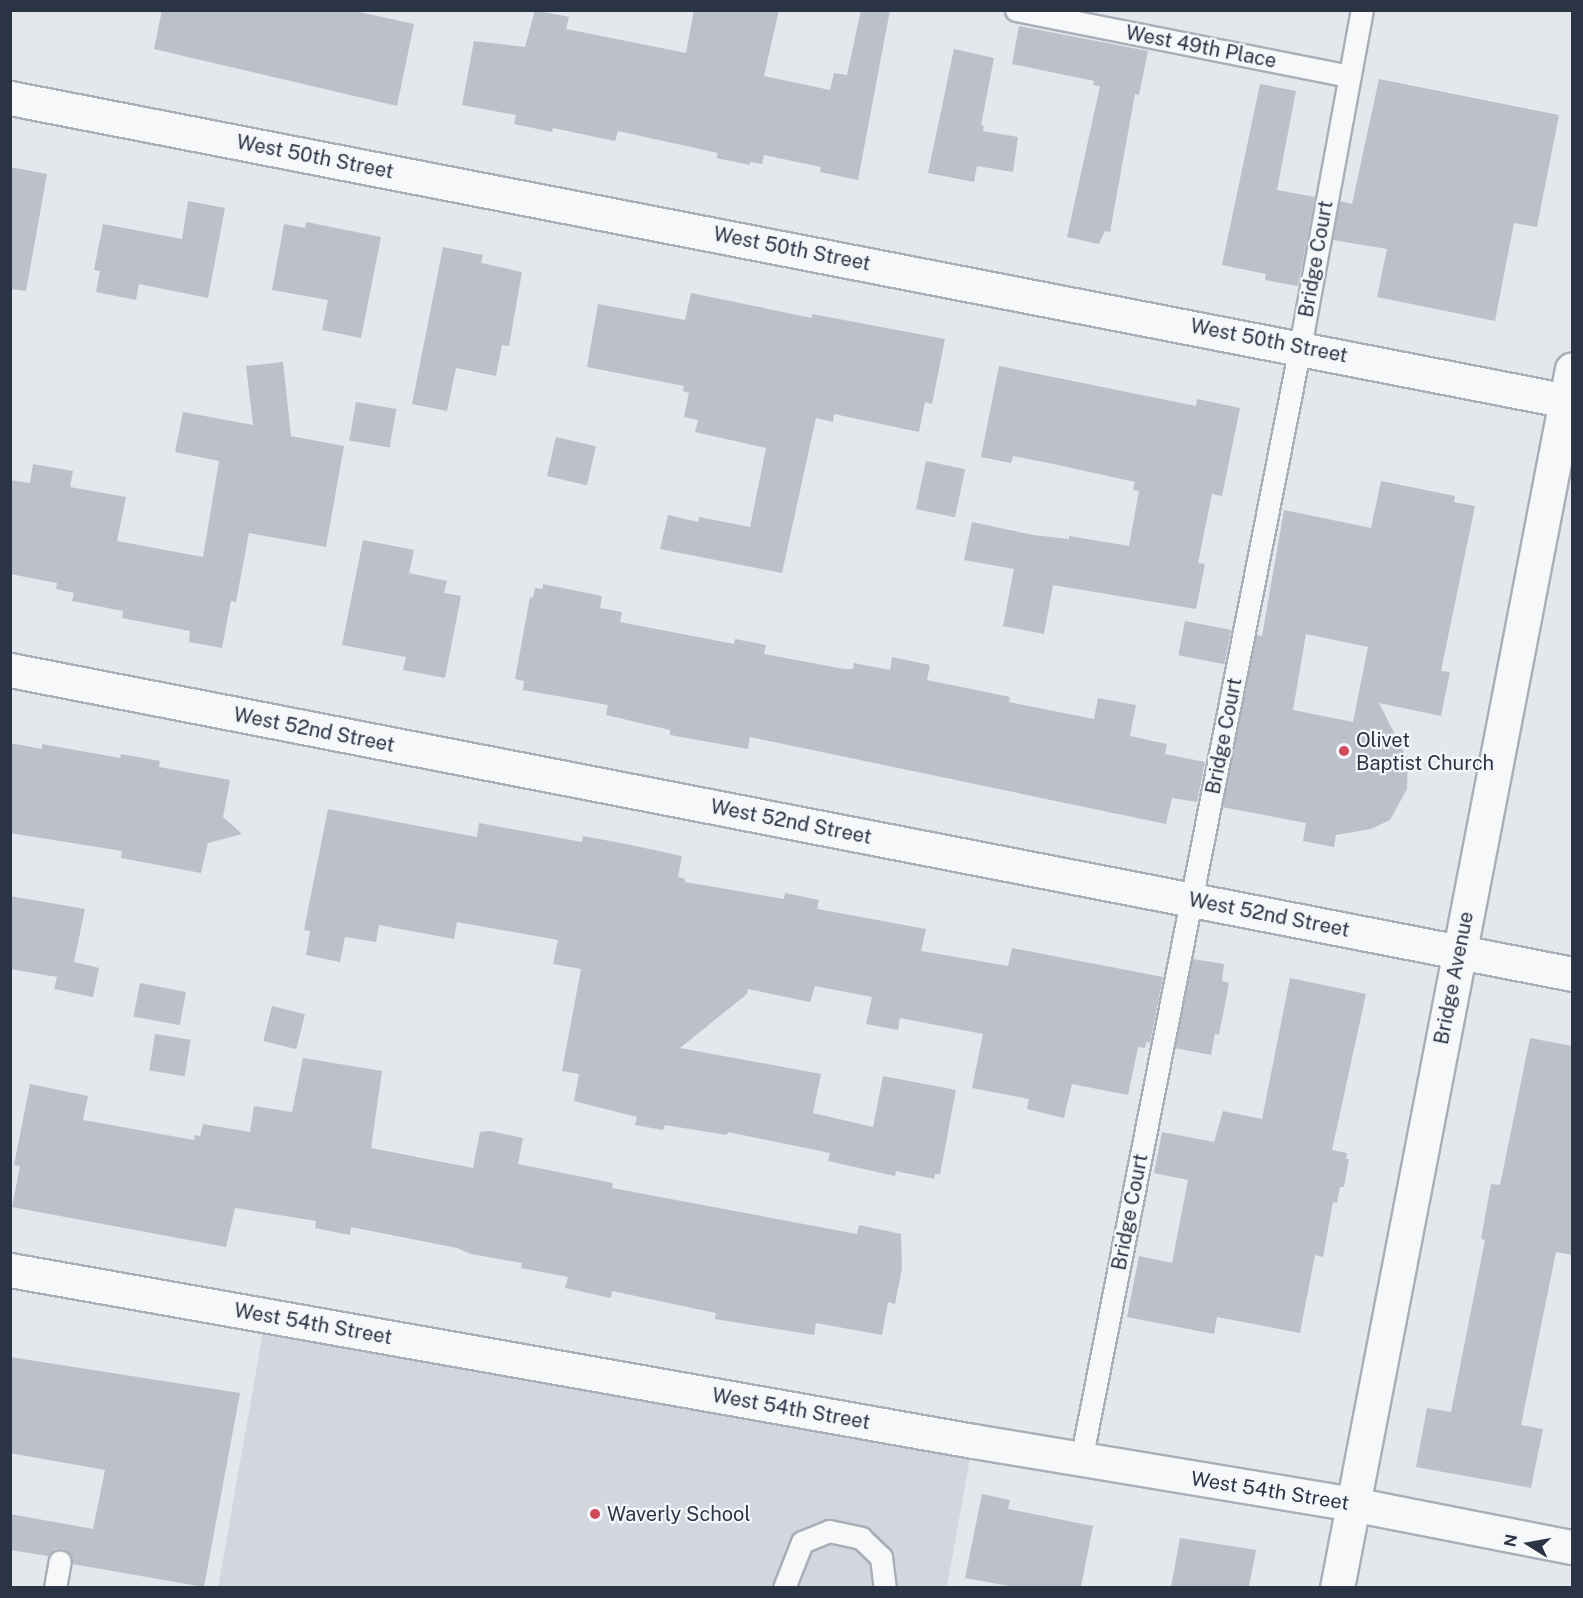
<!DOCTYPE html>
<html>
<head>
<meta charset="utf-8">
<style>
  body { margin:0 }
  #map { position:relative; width:1583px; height:1598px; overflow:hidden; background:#e4e7ec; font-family:"Public Sans",sans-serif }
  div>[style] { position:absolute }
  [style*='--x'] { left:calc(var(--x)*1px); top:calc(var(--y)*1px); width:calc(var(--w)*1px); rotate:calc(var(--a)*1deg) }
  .built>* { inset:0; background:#d2d6de }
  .building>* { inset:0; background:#bbc0ca; transform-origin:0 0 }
  .roads { filter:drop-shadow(2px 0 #a9aeb7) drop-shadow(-2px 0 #a9aeb7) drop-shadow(0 2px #a9aeb7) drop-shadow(0 -2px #a9aeb7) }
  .lane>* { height:21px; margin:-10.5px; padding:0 10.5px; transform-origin:10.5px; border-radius:10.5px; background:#f7f8fa }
  .street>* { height:33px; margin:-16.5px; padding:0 16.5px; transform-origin:16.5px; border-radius:16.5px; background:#f7f8fa }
  .dots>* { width:16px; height:16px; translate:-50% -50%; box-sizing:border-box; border:3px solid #f4f6f9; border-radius:50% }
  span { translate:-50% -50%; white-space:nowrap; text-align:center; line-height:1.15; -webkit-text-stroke:4.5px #f4f6f9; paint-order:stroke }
  .street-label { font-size:20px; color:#2b3445 }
  .poi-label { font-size:20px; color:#2b3445 }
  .left { translate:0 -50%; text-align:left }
  .frame { position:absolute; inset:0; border:12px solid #2b3445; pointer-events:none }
  .north { position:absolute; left:1499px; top:1514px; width:60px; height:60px; -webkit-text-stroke:4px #f4f6f9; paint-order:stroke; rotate:281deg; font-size:16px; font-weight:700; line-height:24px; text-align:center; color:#2b3445 }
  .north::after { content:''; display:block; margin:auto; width:21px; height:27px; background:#2b3445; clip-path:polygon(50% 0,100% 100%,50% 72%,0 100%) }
</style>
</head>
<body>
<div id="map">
  <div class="built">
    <i style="clip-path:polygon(266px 1315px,973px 1441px,947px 1587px,218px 1588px)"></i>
  </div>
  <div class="building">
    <i style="clip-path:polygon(162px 10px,350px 10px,414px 24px,397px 106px,154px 49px)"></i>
    <i style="clip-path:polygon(535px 10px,569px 17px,566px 29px,686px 53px,694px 10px,779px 10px,764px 76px,830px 90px,834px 73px,847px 75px,861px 10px,890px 10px,858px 180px,820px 172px,821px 167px,764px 155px,762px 164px,750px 162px,750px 165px,716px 158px,718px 153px,618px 131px,615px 141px,553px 128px,552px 132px,514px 124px,516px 115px,462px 105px,474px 41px,525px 47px)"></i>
    <i style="clip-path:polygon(1019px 26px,1148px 51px,1139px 95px,1135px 94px,1110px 232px,1105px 231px,1099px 244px,1067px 237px,1100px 86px,1093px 85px,1094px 81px,1012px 64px)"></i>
    <i style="clip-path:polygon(954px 49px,994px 58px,981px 125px,984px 126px,983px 131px,1018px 137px,1013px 172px,977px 166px,974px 182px,928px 173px)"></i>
    <i style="clip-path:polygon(1379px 79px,1559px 115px,1537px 227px,1514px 223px,1495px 321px,1377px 297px,1387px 249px,1333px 240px,1340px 201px,1352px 204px)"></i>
    <i style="clip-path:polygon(1260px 84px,1296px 91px,1277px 190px,1315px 197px,1298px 286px,1265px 280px,1266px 274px,1222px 265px)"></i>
    <i style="clip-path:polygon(10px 167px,47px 174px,26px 291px,10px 289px)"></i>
    <i style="clip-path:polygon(188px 201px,225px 208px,208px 298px,139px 284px,136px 300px,96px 292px,100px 271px,94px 270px,103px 224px,182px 239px)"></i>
    <i style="clip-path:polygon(306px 222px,381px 237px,361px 338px,322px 330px,328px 300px,272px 290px,284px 224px,305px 228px)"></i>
    <i style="clip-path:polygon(443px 247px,483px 255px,481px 263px,522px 272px,509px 346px,502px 345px,496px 376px,456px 368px,447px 411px,412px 404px)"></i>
    <i style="clip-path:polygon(691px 293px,812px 318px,812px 314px,945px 339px,932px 404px,925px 402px,919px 432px,834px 414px,833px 422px,816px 418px,782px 573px,660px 549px,668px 515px,698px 522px,699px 517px,750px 527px,766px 448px,695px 432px,698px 420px,684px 417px,689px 393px,683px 391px,684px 386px,587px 367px,598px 304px,685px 320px)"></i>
    <i style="clip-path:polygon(283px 362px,291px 436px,344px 446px,326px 547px,249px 533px,236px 602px,231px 601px,222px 648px,189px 642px,190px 631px,122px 618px,123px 611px,72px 601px,74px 593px,56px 589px,57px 583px,10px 574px,10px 480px,30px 483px,33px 464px,73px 471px,70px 487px,126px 497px,117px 541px,203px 557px,219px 461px,175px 452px,183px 412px,253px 425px,246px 366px)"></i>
    <i style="clip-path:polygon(999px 366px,1196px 406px,1197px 399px,1240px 408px,1222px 496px,1212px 494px,1198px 563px,1205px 564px,1196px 609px,1053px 585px,1044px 634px,1003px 626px,1014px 569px,964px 560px,972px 522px,1033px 535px,1069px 539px,1069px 536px,1129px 546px,1139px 491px,1133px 490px,1135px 482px,1058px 465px,1013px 456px,1011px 463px,981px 457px)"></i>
    <i style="left:356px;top:402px;width:41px;height:39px;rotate:10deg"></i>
    <i style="left:556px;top:437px;width:41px;height:40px;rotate:13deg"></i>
    <i style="left:926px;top:461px;width:40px;height:49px;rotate:12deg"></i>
    <i style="clip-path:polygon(evenodd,1381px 481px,1455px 496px,1454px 502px,1475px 506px,1441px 671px,1450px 672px,1441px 716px,1379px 703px,1408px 760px,1407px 789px,1390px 820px,1371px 829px,1336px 835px,1334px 847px,1303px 841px,1306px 823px,1222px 807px,1256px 635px,1262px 636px,1284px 510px,1371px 528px,1381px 481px,1306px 634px,1368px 647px,1353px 722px,1293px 710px,1306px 634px)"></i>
    <i style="clip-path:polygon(363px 540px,414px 550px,409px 573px,447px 581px,444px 593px,461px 596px,445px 678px,403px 670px,406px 657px,342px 645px)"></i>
    <i style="clip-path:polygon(543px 584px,602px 596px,600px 608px,622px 612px,620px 622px,734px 644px,735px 639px,766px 645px,764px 654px,844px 669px,853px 669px,854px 663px,890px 670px,892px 657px,930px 665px,927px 680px,1010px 697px,1009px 702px,1094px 719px,1098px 698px,1136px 705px,1130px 736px,1167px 744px,1165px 754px,1205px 762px,1197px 802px,1172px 798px,1166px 824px,750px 737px,748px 749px,670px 735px,670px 730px,606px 715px,608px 705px,523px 690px,524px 681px,515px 679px,530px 597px,533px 598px,535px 588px,543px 589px)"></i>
    <i style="left:1185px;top:621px;width:47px;height:35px;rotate:11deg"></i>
    <i style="clip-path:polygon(10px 743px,42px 749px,42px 744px,120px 758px,121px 754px,160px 761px,159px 767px,230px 780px,223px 817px,242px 834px,208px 843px,201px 873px,121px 858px,122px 851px,10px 833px)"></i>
    <i style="clip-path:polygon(328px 809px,477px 837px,479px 823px,582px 842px,583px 836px,626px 844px,682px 856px,678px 877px,685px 879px,685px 882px,784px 899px,785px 893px,819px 900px,817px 909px,926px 929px,921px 951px,1008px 966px,1012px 948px,1163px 977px,1150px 1043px,1146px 1042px,1145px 1048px,1138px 1047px,1128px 1095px,1072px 1084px,1064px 1118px,1027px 1109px,1029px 1099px,972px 1088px,983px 1034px,900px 1018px,898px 1030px,866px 1024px,872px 997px,815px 986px,810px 1002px,748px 989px,747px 994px,680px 1048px,821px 1074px,813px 1113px,873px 1127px,883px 1076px,956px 1090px,940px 1174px,935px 1174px,934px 1179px,896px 1171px,895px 1176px,828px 1161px,830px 1153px,728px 1132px,727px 1135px,665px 1125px,663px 1130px,635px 1125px,637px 1117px,574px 1101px,579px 1074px,562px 1071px,581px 969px,553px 964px,558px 940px,457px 922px,454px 939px,379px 925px,376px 942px,345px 937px,340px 962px,306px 955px,310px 931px,304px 930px)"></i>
    <i style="clip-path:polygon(10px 896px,85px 909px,74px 962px,99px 968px,93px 997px,54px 989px,57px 977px,10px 969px)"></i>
    <i style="clip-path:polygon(1193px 959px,1224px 964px,1222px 981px,1229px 983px,1219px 1035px,1215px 1034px,1211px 1055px,1175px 1048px)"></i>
    <i style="clip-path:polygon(1290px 978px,1366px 994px,1332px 1150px,1347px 1153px,1346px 1159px,1349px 1159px,1344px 1187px,1340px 1187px,1337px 1203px,1333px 1202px,1323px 1257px,1315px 1255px,1300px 1333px,1217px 1317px,1214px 1334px,1127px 1317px,1139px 1256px,1172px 1263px,1188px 1180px,1154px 1173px,1162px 1132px,1214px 1142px,1223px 1111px,1262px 1119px)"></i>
    <i style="left:140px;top:983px;width:47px;height:34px;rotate:11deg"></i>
    <i style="left:272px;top:1006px;width:34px;height:36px;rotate:14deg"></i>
    <i style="left:155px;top:1034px;width:36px;height:37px;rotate:9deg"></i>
    <i style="clip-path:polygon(1530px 1038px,1572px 1046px,1572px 1255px,1556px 1252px,1521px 1425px,1543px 1429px,1531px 1488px,1416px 1467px,1427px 1408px,1451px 1412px,1485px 1240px,1481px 1239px,1491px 1184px,1500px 1185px)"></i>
    <i style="clip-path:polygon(303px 1058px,382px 1071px,371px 1148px,473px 1168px,480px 1132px,490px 1131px,523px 1138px,518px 1164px,613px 1183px,612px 1188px,857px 1234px,859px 1225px,901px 1234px,902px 1268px,895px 1304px,888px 1302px,882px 1335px,816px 1323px,814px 1335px,715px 1319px,716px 1313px,612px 1291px,611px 1298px,565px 1288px,568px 1277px,521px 1268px,522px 1263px,471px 1254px,457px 1248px,351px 1227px,350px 1235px,315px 1228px,316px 1221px,235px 1208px,226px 1247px,12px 1207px,20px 1166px,14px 1165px,30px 1084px,88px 1096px,83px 1120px,194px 1140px,195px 1135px,200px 1136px,203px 1124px,250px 1132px,254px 1106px,292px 1112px)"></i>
    <i style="clip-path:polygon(10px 1357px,240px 1393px,204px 1587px,72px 1564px,72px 1556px,63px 1549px,55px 1549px,48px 1556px,10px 1550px,10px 1514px,93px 1529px,105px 1470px,10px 1453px)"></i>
    <i style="clip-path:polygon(982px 1494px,1010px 1500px,1008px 1509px,1093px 1526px,1081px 1587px,1015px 1587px,965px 1578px)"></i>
    <i style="clip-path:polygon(1180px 1538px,1256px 1550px,1249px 1587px,1171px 1587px)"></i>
  </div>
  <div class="roads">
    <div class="lane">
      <i style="--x:1016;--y:10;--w:340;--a:11.2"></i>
      <i style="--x:1081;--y:1460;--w:1134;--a:-78.87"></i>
      <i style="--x:1300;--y:347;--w:343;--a:-79.6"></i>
      <i style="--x:55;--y:1588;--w:27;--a:-80"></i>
      <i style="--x:784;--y:1588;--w:49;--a:-68.6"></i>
      <i style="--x:802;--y:1542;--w:29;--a:-22"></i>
      <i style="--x:829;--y:1531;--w:33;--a:12"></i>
      <i style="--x:861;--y:1538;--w:28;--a:44"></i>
      <i style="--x:881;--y:1557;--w:31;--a:83"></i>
    </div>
    <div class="street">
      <i style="--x:10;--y:98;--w:1591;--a:11.01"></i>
      <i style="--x:10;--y:670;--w:1591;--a:11.01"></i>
      <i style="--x:10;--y:1270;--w:978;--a:10.07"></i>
      <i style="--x:973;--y:1441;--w:384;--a:9.4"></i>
      <i style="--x:1352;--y:1504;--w:224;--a:11.1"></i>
      <i style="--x:1337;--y:1588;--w:1241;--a:-79.09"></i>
    </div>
  </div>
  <div class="dots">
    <i style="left:1344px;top:751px;background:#d1495b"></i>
    <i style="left:595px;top:1514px;background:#d1495b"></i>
  </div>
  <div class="street-label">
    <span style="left:1201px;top:47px;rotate:11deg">West 49th Place</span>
    <span style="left:315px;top:157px;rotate:11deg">West 50th Street</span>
    <span style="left:792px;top:249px;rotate:11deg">West 50th Street</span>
    <span style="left:1316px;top:259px;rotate:-80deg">Bridge Court</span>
    <span style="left:1269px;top:341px;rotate:11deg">West 50th Street</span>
    <span style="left:314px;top:730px;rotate:11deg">West 52nd Street</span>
    <span style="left:1224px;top:736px;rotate:-79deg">Bridge Court</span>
    <span style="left:791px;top:822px;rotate:11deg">West 52nd Street</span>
    <span style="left:1269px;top:915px;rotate:11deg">West 52nd Street</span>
    <span style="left:1454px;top:978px;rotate:-79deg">Bridge Avenue</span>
    <span style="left:1130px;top:1212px;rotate:-79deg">Bridge Court</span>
    <span style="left:313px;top:1324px;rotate:10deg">West 54th Street</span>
    <span style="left:791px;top:1409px;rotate:10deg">West 54th Street</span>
    <span style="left:1270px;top:1491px;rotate:9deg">West 54th Street</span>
  </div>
  <div class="poi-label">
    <span class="left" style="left:1356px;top:752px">Olivet<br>Baptist Church</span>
    <span class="left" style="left:607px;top:1514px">Waverly School</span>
  </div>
  <div class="frame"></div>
  <div class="north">N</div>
</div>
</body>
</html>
